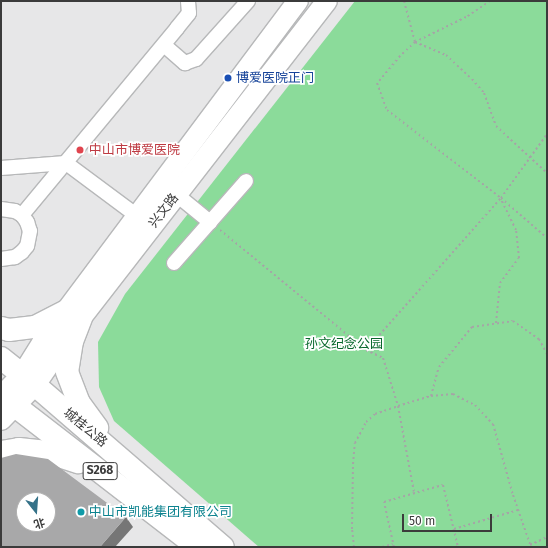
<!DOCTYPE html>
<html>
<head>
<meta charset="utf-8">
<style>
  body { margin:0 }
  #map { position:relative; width:548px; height:548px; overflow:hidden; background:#e7e7e8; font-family:"Fira Sans","Noto Sans SC",sans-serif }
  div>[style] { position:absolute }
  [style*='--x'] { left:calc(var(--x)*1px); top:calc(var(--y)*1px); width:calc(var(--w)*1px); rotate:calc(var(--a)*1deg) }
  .green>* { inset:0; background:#8bdb9a }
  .path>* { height:2px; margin-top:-1px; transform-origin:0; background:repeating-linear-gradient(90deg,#a5a5a6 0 2px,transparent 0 5px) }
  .roads { filter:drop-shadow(1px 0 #b7b8b9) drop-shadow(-1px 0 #b7b8b9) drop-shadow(0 1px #b7b8b9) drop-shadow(0 -1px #b7b8b9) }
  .minor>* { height:14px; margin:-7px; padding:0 7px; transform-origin:7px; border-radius:7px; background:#fff }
  .secondary>* { height:20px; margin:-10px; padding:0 10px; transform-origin:10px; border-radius:10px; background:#fff }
  .primary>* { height:22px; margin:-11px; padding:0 11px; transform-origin:11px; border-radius:11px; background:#fff }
  .shaded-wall>* { inset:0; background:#767676 }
  .building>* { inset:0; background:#a8a8a9 }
  .dots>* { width:11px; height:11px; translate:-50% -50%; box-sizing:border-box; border:2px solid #fff; border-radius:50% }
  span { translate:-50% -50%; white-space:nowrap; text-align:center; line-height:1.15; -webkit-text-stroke:3.5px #fff; paint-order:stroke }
  .shield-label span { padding:1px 3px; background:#fff; border:1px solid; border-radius:3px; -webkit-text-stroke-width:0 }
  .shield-label { font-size:12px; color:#3b3b3b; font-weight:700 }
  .transit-label { font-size:13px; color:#164399 }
  .left { translate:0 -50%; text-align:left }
  .health-label { font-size:13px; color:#be3a42 }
  .street-label { font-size:13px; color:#3b3b3b }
  .park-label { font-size:13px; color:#08682c }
  .culture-label { font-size:13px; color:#0d838f }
  .frame { position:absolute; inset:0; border:2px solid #3b3b3b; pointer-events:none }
  .north { position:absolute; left:16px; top:492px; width:40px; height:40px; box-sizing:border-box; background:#fff; border:1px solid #b1b1b1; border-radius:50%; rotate:163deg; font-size:11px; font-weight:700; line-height:16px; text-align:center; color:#3b3b3b }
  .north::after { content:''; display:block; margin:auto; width:14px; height:18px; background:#357289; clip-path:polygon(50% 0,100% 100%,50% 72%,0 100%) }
  .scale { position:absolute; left:402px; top:514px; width:90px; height:18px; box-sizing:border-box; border:2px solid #3b3b3b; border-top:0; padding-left:5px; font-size:12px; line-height:14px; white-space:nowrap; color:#3b3b3b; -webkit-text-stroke:3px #fff; paint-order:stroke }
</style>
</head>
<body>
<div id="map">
  <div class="green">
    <i style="clip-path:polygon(355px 1px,547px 1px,547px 547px,259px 547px,114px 421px,99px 387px,98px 342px,125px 294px)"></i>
  </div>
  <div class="path">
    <i style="--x:404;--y:1;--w:42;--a:75"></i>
    <i style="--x:415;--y:42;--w:34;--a:23"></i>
    <i style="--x:446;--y:55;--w:35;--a:43"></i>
    <i style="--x:472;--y:79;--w:18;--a:49"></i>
    <i style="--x:484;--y:93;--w:35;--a:70"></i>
    <i style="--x:496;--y:126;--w:69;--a:42.7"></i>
    <i style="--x:490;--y:1;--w:29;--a:146"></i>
    <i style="--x:466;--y:17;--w:57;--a:153.9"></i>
    <i style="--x:415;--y:42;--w:21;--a:137"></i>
    <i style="--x:400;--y:56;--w:35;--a:130"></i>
    <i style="--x:377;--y:83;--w:29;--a:70"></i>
    <i style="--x:387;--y:110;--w:144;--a:37.7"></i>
    <i style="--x:501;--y:198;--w:61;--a:41"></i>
    <i style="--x:220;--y:230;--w:189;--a:39.4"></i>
    <i style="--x:366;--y:350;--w:19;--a:25"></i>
    <i style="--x:383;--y:358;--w:50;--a:72.6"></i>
    <i style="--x:398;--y:406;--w:87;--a:79.5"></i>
    <i style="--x:496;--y:323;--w:40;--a:-84.3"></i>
    <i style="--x:500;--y:283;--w:31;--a:-53"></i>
    <i style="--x:519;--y:258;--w:28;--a:-96"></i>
    <i style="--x:516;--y:230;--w:34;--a:-116"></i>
    <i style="--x:366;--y:350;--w:203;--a:-48.4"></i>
    <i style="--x:501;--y:198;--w:79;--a:-54.3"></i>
    <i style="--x:431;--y:396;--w:30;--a:-75"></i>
    <i style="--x:439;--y:367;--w:52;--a:-50.5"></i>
    <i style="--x:472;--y:327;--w:41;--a:-8.3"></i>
    <i style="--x:513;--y:321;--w:32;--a:35"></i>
    <i style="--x:539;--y:339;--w:17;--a:62"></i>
    <i style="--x:454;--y:529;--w:67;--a:-16.5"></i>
    <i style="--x:530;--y:545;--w:19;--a:-25"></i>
    <i style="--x:354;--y:547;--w:18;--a:-96"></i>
    <i style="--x:352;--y:529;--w:65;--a:-89.1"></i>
    <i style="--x:353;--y:464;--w:21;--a:-85"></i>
    <i style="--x:355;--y:443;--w:24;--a:-62"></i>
    <i style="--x:366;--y:422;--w:12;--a:-42"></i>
    <i style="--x:375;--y:414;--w:24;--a:-19"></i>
    <i style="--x:398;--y:406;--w:34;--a:-17"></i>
    <i style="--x:431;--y:396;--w:22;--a:-5"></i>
    <i style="--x:453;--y:394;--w:25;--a:27"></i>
    <i style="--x:475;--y:405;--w:26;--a:47"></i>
    <i style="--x:493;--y:424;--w:74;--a:74.3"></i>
    <i style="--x:513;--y:495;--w:55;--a:70.9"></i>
    <i style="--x:382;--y:547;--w:11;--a:-15"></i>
    <i style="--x:394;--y:547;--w:46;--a:-102.5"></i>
    <i style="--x:384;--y:502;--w:61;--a:-16.1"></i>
    <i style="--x:443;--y:485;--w:64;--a:76.4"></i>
  </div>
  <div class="roads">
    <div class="minor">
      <i style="--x:164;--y:45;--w:28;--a:41"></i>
      <i style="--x:185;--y:63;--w:12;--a:-20"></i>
      <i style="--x:196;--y:59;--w:78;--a:-48.1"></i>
      <i style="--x:1;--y:168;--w:65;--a:-4.4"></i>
      <i style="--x:66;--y:163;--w:89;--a:36.7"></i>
      <i style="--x:177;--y:195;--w:43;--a:39.3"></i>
      <i style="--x:1;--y:209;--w:14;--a:8"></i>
      <i style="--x:15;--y:211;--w:8;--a:30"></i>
      <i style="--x:22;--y:215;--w:9;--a:54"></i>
      <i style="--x:27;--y:222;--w:9;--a:72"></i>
      <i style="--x:30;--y:231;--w:15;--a:101"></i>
      <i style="--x:27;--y:246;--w:8;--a:130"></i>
      <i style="--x:22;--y:252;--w:9;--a:144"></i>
      <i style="--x:15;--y:257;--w:14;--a:172"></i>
      <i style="--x:22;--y:215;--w:243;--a:-50.3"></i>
      <i style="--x:177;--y:28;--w:19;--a:-51"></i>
      <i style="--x:189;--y:13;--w:12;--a:-95"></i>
      <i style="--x:174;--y:263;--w:109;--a:-48.7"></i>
    </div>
    <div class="secondary">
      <i style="--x:1;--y:396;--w:30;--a:-45"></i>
      <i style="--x:22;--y:375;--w:38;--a:-58"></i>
      <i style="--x:42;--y:343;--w:427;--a:-53.2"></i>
      <i style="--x:1;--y:420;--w:49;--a:-45.8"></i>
      <i style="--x:35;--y:385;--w:81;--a:-55.5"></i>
      <i style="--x:81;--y:318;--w:401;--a:-52.2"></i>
    </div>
    <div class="primary">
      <i style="--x:81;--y:318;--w:25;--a:111"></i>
      <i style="--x:72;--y:341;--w:31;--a:99"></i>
      <i style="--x:67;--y:372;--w:33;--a:69"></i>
      <i style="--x:79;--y:403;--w:31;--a:54"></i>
      <i style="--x:1;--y:328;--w:8;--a:14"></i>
      <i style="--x:9;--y:330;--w:26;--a:-7"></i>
      <i style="--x:35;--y:327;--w:35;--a:-27"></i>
      <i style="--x:1;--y:358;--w:43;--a:38.5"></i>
      <i style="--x:35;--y:385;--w:248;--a:40.8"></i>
      <i style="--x:1;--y:395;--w:249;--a:37.7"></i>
      <i style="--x:1;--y:452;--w:18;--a:-9"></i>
      <i style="--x:19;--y:449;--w:28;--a:6"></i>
      <i style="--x:47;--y:452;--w:33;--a:18"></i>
    </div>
  </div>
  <div class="shaded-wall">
    <i style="clip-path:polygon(126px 517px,133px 527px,115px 547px,100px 547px)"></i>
  </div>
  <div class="building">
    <i style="clip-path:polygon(evenodd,16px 454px,48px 459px,126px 517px,100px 547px,1px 547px,1px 458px,16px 454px,24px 500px,48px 500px,48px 524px,24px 524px,24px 500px)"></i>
  </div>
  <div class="dots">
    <i style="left:228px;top:78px;background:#1a4fb4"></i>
    <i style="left:80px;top:150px;background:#e0444e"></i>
    <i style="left:81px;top:512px;background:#0f9aa8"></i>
  </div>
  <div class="shield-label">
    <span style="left:100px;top:471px">S268</span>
  </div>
  <div class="transit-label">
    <span class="left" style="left:236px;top:78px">博爱医院正门</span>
  </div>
  <div class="health-label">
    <span class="left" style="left:89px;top:150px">中山市博爱医院</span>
  </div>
  <div class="street-label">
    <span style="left:164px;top:211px;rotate:-52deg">兴文路</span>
    <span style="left:85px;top:428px;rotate:40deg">城桂公路</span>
  </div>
  <div class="park-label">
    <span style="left:344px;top:344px">孙文纪念公园</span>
  </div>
  <div class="culture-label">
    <span class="left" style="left:89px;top:512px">中山市凯能集团有限公司</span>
  </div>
  <div class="frame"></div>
  <div class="north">北</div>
  <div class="scale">50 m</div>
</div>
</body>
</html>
